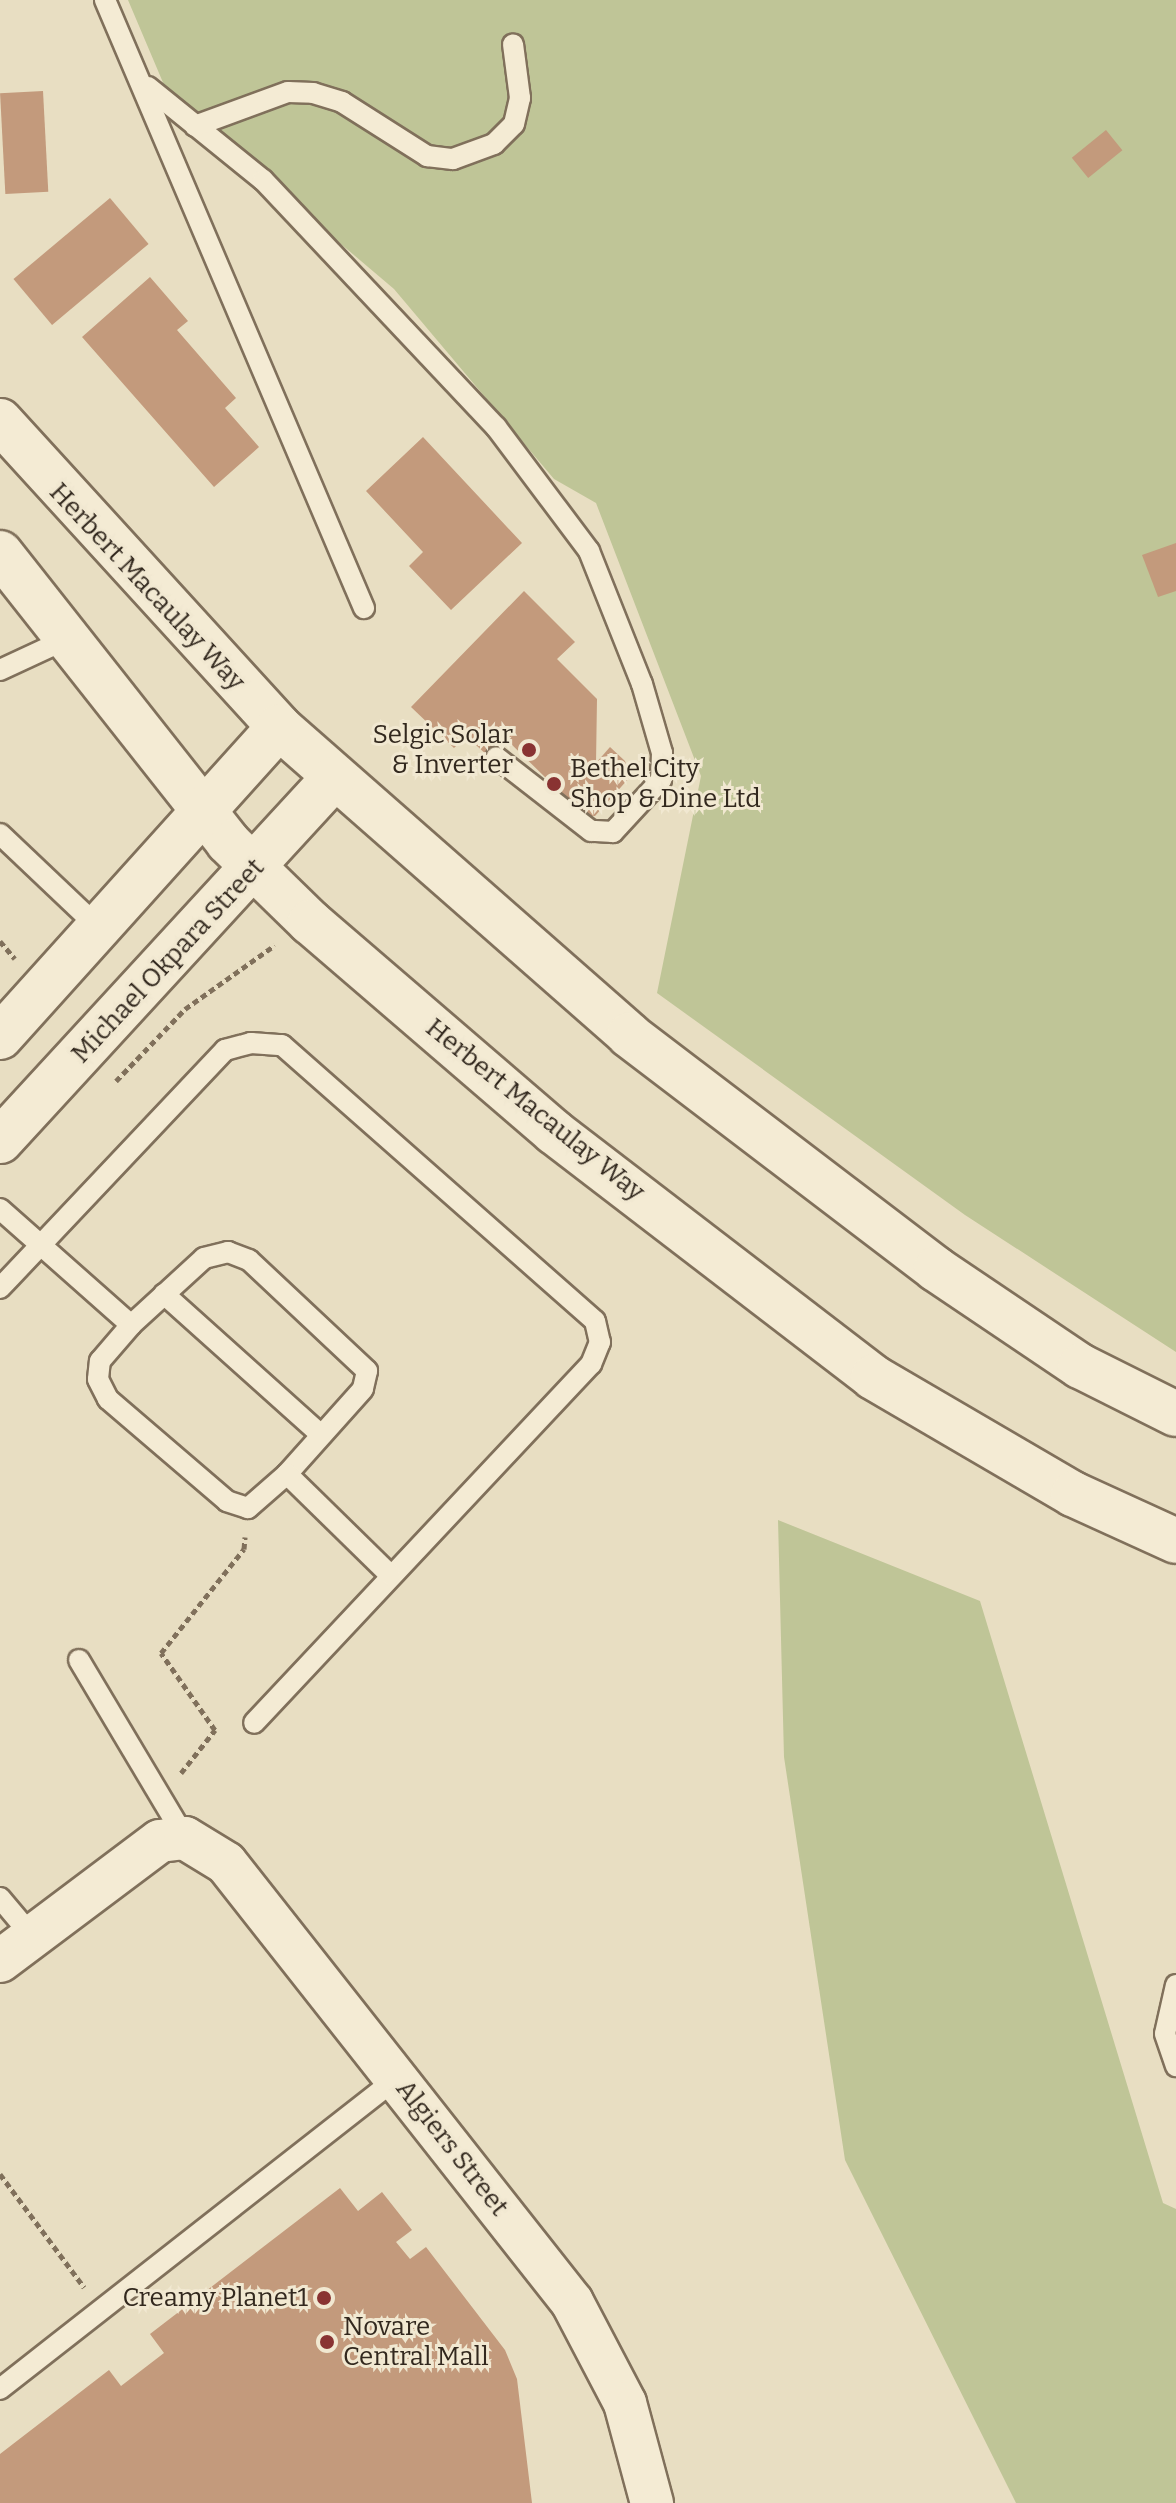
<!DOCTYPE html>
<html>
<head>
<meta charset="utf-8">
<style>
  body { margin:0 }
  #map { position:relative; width:1176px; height:2503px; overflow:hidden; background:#e8dec2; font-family:Bitter,serif }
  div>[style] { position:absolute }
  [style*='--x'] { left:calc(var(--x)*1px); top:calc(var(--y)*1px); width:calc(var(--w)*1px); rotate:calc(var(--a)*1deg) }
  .green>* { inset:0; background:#bfc597 }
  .building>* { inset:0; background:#c39a7c; transform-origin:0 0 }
  .path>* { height:5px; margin-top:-2.5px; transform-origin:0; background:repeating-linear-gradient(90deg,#80705b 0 6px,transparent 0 10px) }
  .roads { filter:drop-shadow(2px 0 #80705b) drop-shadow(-2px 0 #80705b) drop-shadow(0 2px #80705b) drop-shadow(0 -2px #80705b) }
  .service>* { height:20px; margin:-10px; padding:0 10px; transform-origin:10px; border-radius:10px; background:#f4ebd4 }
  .minor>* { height:42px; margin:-21px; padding:0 21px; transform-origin:21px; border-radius:21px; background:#f4ebd4 }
  .secondary>* { height:44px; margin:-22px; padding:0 22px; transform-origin:22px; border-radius:22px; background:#f4ebd4 }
  .dots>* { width:22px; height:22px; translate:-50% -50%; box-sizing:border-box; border:4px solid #f1e8d1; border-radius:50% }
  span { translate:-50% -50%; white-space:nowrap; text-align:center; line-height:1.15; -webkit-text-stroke:6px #f1e8d1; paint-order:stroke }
  .street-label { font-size:26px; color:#32281e }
  .poi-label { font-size:26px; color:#32281e }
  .right { translate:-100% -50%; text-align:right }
  .left { translate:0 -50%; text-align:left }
</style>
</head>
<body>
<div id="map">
  <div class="green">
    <i style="clip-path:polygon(128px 0,1176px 0,1176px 1352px,965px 1215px,657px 993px,701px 776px,596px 503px,554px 479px,394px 289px,170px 99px)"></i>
    <i style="clip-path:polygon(778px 1520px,980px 1601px,1163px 2203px,1176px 2209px,1176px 2503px,1016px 2503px,845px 2160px,784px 1757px)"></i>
  </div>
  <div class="building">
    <i style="left:43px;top:91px;width:101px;height:43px;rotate:87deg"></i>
    <i style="left:1106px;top:130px;width:26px;height:44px;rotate:51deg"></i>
    <i style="left:110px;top:198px;width:60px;height:126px;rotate:50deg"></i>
    <i style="clip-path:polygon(150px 277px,188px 321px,177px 330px,236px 398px,225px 408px,259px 447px,214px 487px,82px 337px)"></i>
    <i style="clip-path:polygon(423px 437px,522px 543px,451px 610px,409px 566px,423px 552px,366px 491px)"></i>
    <i style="clip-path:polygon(1176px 543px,1176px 591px,1158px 597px,1142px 555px)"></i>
    <i style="clip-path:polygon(524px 591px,575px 642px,557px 659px,597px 699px,596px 763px,610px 747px,625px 761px,630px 777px,595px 816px,571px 817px,542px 788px,549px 781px,505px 738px,488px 756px,466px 736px,454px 748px,411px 707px)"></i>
    <i style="clip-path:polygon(340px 2188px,358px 2211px,382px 2192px,412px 2230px,396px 2242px,410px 2259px,426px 2247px,505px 2350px,517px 2379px,532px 2503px,0 2503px,0 2454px,109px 2370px,121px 2386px,164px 2353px,150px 2334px)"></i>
  </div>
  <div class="path">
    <i style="--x:0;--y:941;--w:23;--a:50"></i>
    <i style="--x:116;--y:1081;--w:100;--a:-46.2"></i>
    <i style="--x:185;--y:1009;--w:110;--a:-35.4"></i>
    <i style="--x:181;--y:1773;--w:55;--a:-51.7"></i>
    <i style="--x:215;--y:1730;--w:94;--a:-125"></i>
    <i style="--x:161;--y:1653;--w:133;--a:-51.4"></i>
    <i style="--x:244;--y:1549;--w:12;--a:-85"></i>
    <i style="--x:0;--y:2174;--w:141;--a:53.4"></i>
  </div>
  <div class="roads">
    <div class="service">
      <i style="--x:105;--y:0;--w:661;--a:66.93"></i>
      <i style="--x:148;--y:87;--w:148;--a:39"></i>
      <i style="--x:263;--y:180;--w:340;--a:46.7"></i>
      <i style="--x:496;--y:427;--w:155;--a:53.1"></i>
      <i style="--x:589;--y:551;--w:143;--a:68.3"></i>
      <i style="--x:642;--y:684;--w:72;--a:73.8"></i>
      <i style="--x:662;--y:753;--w:27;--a:92"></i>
      <i style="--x:661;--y:780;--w:71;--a:132.7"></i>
      <i style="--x:613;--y:832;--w:22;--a:-177"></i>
      <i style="--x:591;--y:831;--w:120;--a:-142.1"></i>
      <i style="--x:195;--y:126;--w:99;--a:-20.1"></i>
      <i style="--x:288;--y:92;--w:25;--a:2"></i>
      <i style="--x:313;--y:93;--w:30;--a:17"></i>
      <i style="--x:342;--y:102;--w:101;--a:32.4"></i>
      <i style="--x:427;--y:156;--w:26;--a:7"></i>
      <i style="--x:453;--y:159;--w:44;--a:-20.1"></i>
      <i style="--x:494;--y:144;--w:28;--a:-45"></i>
      <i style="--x:514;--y:124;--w:27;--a:-77"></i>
      <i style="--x:520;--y:98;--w:54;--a:-97.4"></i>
      <i style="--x:0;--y:670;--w:76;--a:-24.9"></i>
      <i style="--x:0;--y:834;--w:134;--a:43.5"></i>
      <i style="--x:0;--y:1209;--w:175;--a:41.5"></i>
      <i style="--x:0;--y:1288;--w:328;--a:-46.6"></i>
      <i style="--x:225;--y:1050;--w:27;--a:-15"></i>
      <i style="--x:251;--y:1043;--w:31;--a:4"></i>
      <i style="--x:282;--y:1045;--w:417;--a:41.4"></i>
      <i style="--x:595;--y:1321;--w:22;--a:77"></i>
      <i style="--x:600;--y:1342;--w:24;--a:112"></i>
      <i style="--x:591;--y:1364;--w:492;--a:133.2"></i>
      <i style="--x:164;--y:1294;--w:211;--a:41.9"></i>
      <i style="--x:287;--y:1474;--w:52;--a:138.9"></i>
      <i style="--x:248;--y:1508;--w:22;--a:-162"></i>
      <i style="--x:227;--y:1501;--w:157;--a:-139.4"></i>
      <i style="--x:108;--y:1399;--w:22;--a:-117"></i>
      <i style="--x:98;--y:1379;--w:18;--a:-84"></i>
      <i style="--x:100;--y:1361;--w:48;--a:-49.3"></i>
      <i style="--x:131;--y:1325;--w:99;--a:-42.5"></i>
      <i style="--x:204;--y:1258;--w:25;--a:-14"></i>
      <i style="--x:228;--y:1252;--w:22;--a:21"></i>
      <i style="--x:249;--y:1260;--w:162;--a:43.2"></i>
      <i style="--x:367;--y:1371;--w:18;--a:103"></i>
      <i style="--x:363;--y:1389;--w:114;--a:131.8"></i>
      <i style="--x:287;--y:1474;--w:144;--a:44.4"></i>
      <i style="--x:79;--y:1660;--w:207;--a:59.2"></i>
      <i style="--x:0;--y:1898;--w:50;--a:49.9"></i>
      <i style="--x:1176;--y:1985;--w:50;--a:102.7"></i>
      <i style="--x:1165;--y:2034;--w:34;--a:71"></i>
      <i style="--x:0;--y:2389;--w:504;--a:-38.07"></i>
    </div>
    <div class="minor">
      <i style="--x:0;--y:1961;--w:200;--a:-36.9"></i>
      <i style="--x:160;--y:1841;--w:25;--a:-7"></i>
      <i style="--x:185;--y:1838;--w:48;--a:31.4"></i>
      <i style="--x:226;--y:1863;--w:559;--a:51.76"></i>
      <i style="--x:572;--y:2302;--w:114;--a:62.3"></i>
      <i style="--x:625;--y:2403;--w:104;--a:74.9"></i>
    </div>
    <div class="secondary">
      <i style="--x:0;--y:421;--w:414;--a:47.6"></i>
      <i style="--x:279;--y:727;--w:466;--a:41.3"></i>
      <i style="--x:629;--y:1035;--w:386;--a:37.3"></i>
      <i style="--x:936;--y:1269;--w:174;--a:34"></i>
      <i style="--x:1080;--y:1366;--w:107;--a:26.6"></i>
      <i style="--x:0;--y:553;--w:368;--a:51.7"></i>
      <i style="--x:228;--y:842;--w:115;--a:44.3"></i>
      <i style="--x:310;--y:922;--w:322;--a:40.7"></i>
      <i style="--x:554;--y:1132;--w:402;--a:37.5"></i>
      <i style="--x:873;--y:1377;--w:232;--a:30.3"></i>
      <i style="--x:1073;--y:1494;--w:113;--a:24.5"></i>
      <i style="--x:0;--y:1037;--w:417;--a:-48"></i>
      <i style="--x:0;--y:1141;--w:492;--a:-47.4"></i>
    </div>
  </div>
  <div class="dots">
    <i style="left:529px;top:750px;background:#893332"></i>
    <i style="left:554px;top:784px;background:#893332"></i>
    <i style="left:324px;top:2298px;background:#893332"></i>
    <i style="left:327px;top:2342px;background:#893332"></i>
  </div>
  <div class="street-label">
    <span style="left:147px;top:587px;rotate:47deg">Herbert Macaulay Way</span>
    <span style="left:168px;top:961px;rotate:-47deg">Michael Okpara Street</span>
    <span style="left:535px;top:1110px;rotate:39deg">Herbert Macaulay Way</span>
    <span style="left:452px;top:2148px;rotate:52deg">Algiers Street</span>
  </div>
  <div class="poi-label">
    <span class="right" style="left:513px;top:750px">Selgic Solar<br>&amp; Inverter</span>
    <span class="left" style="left:570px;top:784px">Bethel City<br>Shop &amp; Dine Ltd</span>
    <span class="right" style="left:308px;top:2298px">Creamy Planet1</span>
    <span class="left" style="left:343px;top:2342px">Novare<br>Central Mall</span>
  </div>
</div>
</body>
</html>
